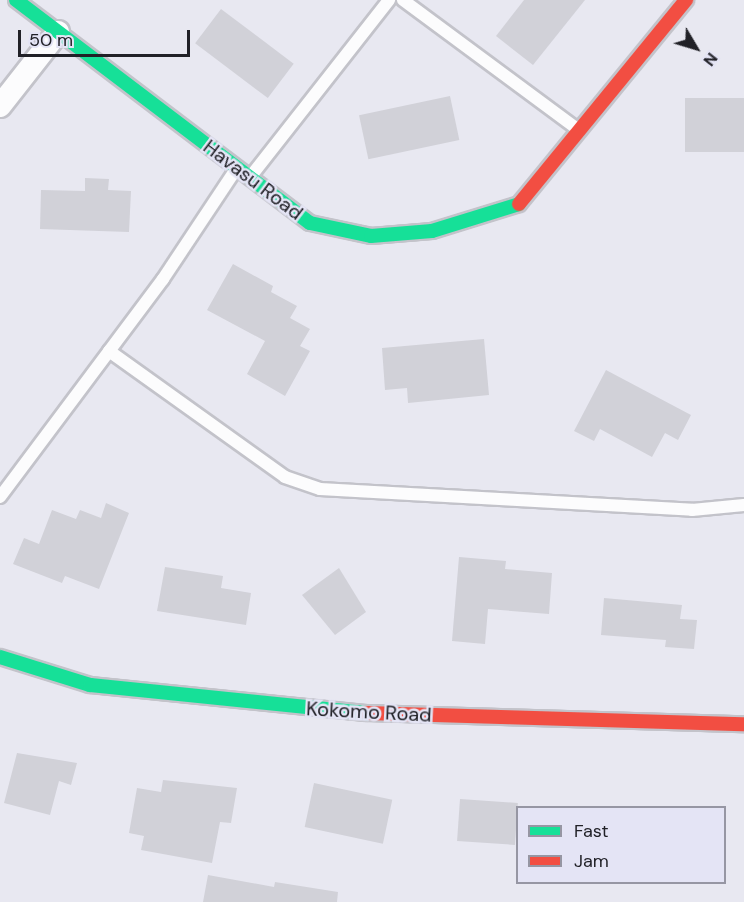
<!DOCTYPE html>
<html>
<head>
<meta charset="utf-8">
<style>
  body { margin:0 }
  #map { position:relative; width:744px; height:902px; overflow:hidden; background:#e8e8f1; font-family:"DM Sans",sans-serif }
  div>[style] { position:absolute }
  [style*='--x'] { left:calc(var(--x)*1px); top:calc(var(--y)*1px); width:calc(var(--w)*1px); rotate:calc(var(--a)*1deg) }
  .building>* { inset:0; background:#d1d1d8; transform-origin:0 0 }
  .roads { filter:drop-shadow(2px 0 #c3c3ca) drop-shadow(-2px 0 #c3c3ca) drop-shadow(0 2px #c3c3ca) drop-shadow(0 -2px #c3c3ca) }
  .lane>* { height:12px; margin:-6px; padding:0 6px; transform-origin:6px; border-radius:6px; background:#fcfcfd }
  .street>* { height:22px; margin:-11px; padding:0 11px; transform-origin:11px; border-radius:11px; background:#fcfcfd }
  .fast>* { height:14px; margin:-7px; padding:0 7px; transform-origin:7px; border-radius:7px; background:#16e098 }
  .jam>* { height:14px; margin:-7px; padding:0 7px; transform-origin:7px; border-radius:7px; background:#f24e42 }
  span { translate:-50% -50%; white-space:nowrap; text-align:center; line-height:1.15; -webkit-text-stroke:5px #e4e4f5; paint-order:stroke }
  .street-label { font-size:20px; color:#212127 }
  .legend { position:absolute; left:516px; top:806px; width:210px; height:78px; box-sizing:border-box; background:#e4e4f5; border:2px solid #9696a3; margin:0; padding:8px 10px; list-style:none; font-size:18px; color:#212127 }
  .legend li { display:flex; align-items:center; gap:12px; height:30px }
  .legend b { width:30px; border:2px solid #9696a3 }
  .north { position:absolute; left:666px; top:18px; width:60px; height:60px; -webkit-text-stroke:4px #e4e4f5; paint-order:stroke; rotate:128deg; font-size:16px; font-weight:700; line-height:24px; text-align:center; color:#212127 }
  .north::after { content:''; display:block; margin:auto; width:21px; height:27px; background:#212127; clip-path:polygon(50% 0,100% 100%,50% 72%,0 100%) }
  .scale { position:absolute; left:18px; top:30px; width:172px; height:27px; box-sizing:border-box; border:3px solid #212127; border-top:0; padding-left:8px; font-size:18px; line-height:21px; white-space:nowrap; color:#212127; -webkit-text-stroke:4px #e4e4f5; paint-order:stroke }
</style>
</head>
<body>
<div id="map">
  <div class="building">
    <i style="clip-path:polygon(524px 0,585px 0,533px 65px,496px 36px)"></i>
    <i style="left:221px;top:9px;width:91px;height:43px;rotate:37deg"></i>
    <i style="left:450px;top:96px;width:45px;height:93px;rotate:78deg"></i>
    <i style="left:744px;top:98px;width:54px;height:59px;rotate:90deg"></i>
    <i style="clip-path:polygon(85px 178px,109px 179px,108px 190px,131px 191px,129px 232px,40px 229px,41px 190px,85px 191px)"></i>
    <i style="clip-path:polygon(233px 264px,273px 286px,271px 292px,297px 306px,290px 318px,310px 329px,300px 346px,310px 351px,285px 396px,247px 374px,265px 341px,207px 310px)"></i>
    <i style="clip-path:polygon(484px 339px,489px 395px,408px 403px,407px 388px,385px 390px,382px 348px)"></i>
    <i style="clip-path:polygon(606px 370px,691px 415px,678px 440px,665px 433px,652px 457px,600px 429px,594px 441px,574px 431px)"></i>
    <i style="clip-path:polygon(106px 503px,129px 513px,99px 589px,65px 576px,62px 583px,13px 564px,24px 538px,39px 544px,52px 510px,76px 519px,80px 510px,101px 518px)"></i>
    <i style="clip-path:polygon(459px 557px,506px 561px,505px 569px,552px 573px,549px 614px,488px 609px,485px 644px,452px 641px)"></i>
    <i style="clip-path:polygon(165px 567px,223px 576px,221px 588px,251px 593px,246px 625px,157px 611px)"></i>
    <i style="clip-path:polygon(339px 568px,366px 612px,335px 635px,302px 595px)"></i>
    <i style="clip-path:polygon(604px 598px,682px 605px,680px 619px,697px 620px,694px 649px,665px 647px,666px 640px,601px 635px)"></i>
    <i style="clip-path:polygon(17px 753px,77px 763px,71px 785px,59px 781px,50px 815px,4px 803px)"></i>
    <i style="clip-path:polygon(163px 780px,237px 788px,231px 823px,220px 822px,212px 863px,141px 850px,144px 836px,129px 833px,137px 788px,161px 792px)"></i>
    <i style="left:314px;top:783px;width:80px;height:45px;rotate:12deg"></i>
    <i style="left:460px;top:799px;width:58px;height:42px;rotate:4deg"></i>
    <i style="clip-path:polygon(208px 875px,274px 887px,275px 882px,338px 892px,337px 902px,203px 902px)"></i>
  </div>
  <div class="roads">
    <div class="lane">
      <i style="--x:403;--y:0;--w:219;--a:36.5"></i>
      <i style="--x:251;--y:176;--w:224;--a:-51.9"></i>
      <i style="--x:109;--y:351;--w:216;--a:35.6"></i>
      <i style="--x:285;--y:477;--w:37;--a:19"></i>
      <i style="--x:320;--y:489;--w:373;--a:3.2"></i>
      <i style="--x:692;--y:510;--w:52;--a:-5.5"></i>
      <i style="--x:0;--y:497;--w:272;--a:-53.2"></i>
      <i style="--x:163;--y:279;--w:132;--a:-56.4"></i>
    </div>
    <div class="street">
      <i style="--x:0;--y:106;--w:94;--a:-51.9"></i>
    </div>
    <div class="fast">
      <i style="--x:16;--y:0;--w:369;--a:37.2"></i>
      <i style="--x:310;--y:223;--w:62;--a:12"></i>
      <i style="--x:371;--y:236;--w:61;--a:-4.7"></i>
      <i style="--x:432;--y:231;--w:91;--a:-17.2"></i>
      <i style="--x:0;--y:657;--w:94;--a:17.3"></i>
      <i style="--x:90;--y:685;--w:277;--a:5.8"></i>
    </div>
    <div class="jam">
      <i style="--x:519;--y:204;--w:264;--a:-50.7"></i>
      <i style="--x:366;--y:713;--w:378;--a:1.7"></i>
    </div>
  </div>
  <div class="street-label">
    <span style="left:253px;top:180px;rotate:37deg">Havasu Road</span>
    <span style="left:369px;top:712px;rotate:3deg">Kokomo Road</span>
  </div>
  <ul class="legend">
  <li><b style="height:8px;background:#16e098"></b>Fast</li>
  <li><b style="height:8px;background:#f24e42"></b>Jam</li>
  </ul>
  <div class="north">N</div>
  <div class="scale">50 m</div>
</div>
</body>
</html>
